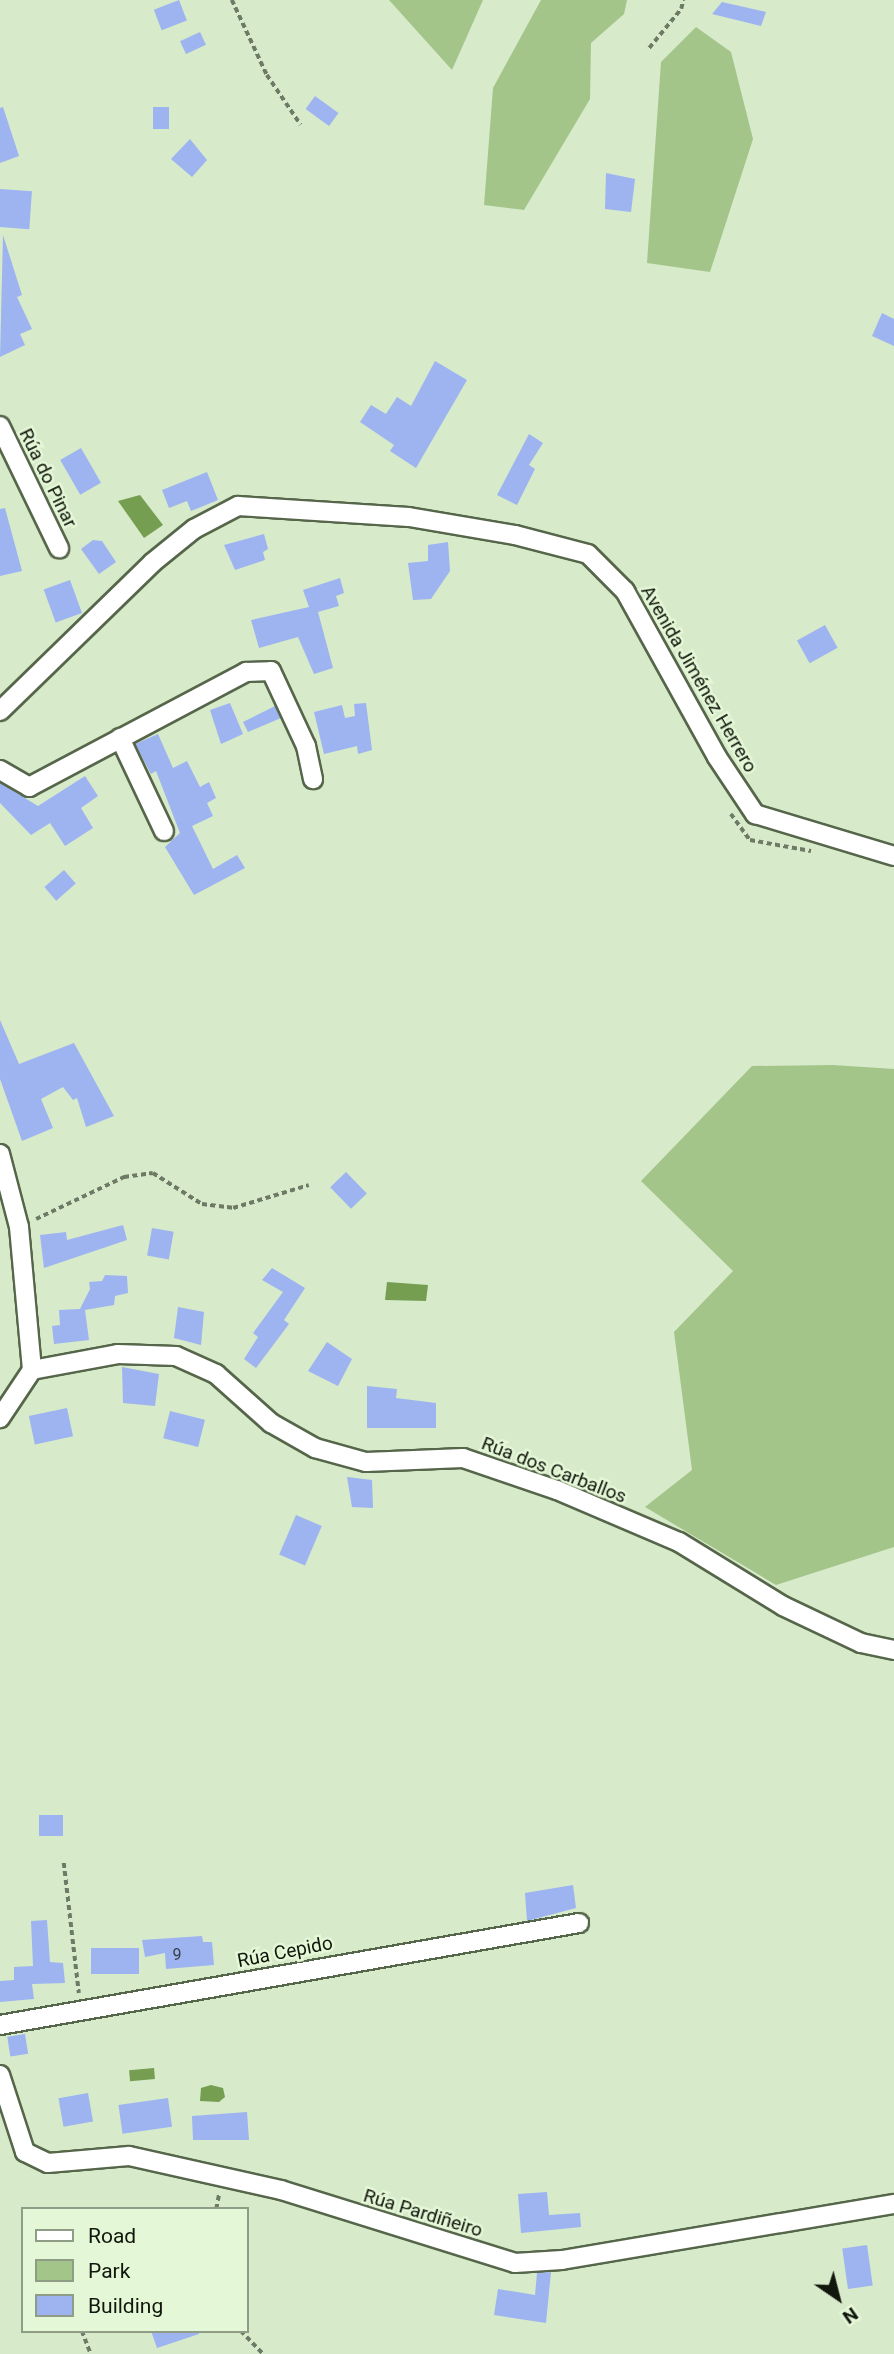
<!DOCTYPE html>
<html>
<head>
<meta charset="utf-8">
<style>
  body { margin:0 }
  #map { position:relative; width:894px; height:2354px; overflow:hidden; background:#d7eaca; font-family:Roboto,sans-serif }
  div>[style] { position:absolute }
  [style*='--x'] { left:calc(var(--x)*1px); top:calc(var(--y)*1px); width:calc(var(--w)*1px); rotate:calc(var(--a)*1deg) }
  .green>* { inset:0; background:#a4c58a }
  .water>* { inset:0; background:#759e51; transform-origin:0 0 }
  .building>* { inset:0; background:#9db4f1; transform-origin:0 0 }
  .path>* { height:3.5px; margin-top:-1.75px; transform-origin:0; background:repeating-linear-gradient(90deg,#6e7a65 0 5px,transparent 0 8.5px) }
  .roads { filter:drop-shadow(2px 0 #56664a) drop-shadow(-2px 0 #56664a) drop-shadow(0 2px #56664a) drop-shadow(0 -2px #56664a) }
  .street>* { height:18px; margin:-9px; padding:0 9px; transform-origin:9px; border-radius:9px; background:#fff }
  span { translate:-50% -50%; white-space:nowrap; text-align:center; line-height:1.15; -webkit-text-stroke:5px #e4f7d7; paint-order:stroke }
  .number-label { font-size:16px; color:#343e45 }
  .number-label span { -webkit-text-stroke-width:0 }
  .street-label { font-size:19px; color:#11170c }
  .legend { position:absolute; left:21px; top:2207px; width:228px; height:126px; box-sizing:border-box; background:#e4f7d7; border:2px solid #909d86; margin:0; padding:9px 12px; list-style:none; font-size:21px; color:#11170c }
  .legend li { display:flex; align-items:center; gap:14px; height:35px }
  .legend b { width:35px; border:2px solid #909d86 }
  .north { position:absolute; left:803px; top:2263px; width:70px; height:70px; -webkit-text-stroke:5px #e4f7d7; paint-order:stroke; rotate:145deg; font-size:19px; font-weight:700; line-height:28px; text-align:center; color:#11170c }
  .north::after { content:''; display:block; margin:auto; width:24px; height:32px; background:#11170c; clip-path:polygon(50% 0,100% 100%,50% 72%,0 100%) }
</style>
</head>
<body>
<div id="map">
  <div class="green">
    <i style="clip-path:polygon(389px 0,483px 0,452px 70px)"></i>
    <i style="clip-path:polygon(541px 0,627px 0,624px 14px,591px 43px,590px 99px,524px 210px,484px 205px,493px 88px)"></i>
    <i style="clip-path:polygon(696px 27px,731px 52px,753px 139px,710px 272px,647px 263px,661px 62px)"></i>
    <i style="clip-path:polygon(833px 1065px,894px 1069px,894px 1547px,776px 1585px,645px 1507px,692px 1470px,674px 1332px,733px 1271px,641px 1181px,752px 1066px)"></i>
  </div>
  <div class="water">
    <i style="clip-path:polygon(140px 495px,163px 525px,144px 538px,118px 501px)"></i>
    <i style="clip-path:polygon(387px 1282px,428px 1285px,426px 1301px,385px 1300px)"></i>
    <i style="left:154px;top:2068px;width:11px;height:25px;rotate:85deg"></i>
    <i style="clip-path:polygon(211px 2085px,223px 2088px,225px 2097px,219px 2102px,200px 2101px,201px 2088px)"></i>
  </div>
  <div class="building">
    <i style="left:179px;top:0;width:22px;height:27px;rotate:69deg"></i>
    <i style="clip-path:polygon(722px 2px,766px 12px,761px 26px,712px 14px)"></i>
    <i style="left:200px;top:32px;width:14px;height:22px;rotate:65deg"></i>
    <i style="left:315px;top:96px;width:29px;height:16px;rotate:36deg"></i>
    <i style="clip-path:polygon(3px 107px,19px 156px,0 163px,0 108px)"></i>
    <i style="left:153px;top:107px;width:16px;height:22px"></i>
    <i style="clip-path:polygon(190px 139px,207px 160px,192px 177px,171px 159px)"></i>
    <i style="clip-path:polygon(606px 173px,635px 179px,631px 212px,605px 209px)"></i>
    <i style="left:0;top:189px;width:32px;height:38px;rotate:4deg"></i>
    <i style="clip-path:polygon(3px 235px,22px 295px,17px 297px,32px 329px,20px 334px,25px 345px,0 357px)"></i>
    <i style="clip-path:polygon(882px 313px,894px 319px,894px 346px,872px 336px)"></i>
    <i style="clip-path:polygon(435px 361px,467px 380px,416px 468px,390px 451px,394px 445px,360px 422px,371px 405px,386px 414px,397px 397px,411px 406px)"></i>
    <i style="clip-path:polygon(529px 434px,543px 443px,529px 465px,535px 469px,517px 505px,497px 495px)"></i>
    <i style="left:81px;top:448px;width:40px;height:24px;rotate:60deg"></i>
    <i style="clip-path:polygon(207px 472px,218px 500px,191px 511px,187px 501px,169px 508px,162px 490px)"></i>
    <i style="clip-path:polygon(5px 508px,22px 571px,0 576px,0 509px)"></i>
    <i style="clip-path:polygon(264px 534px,268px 549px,263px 552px,265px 560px,235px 570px,224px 545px)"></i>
    <i style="clip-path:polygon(93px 540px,102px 541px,116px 562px,99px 574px,81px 549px)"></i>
    <i style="clip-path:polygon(448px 542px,450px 571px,431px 599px,413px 600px,408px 563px,428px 561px,428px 545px)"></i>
    <i style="clip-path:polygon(340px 578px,344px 593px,336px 596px,339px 606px,318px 612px,333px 668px,314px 674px,298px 637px,259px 648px,251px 620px,309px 607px,303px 590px)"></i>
    <i style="left:70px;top:580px;width:35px;height:28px;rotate:70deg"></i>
    <i style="left:825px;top:625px;width:26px;height:32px;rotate:61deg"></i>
    <i style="clip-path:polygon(230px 703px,243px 734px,221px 744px,210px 710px)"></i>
    <i style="clip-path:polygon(366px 703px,372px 750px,358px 754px,357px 746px,324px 754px,314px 712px,342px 705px,345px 718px,355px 716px,354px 704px)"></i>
    <i style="clip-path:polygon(275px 706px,281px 718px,248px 732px,243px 722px)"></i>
    <i style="clip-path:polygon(158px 734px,173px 768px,187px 761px,200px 787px,209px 782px,216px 798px,207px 803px,213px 816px,192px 826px,213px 869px,237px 855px,245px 868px,194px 895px,165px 847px,180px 833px,156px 771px,151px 774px,135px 744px)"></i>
    <i style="clip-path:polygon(85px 776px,98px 796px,81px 808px,93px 828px,65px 846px,50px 823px,31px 835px,0 803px,0 783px,38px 806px)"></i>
    <i style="left:64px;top:870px;width:18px;height:26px;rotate:49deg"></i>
    <i style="clip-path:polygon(0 1020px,19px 1064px,74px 1043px,114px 1116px,86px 1127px,77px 1098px,73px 1100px,63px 1087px,41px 1099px,53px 1128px,22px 1141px,0 1079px)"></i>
    <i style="left:346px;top:1172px;width:30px;height:22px;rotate:46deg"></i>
    <i style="clip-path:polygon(123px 1225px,127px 1240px,44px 1268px,40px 1235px,66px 1232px,67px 1240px)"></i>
    <i style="left:152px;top:1228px;width:22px;height:28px;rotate:10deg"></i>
    <i style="clip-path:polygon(272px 1268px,305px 1288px,284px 1320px,289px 1324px,256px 1368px,244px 1359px,258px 1337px,253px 1333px,283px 1292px,262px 1280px)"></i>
    <i style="clip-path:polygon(105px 1275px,127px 1276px,128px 1293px,115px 1296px,114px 1305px,85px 1310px,89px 1340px,54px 1344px,52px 1326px,60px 1325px,59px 1310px,80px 1309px,90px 1289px,89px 1282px,102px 1281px)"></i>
    <i style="clip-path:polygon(178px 1307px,204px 1312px,201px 1345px,174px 1338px)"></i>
    <i style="clip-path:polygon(327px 1342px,352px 1359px,338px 1386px,308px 1371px)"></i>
    <i style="clip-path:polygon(122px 1367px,159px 1374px,155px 1406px,123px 1403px)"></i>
    <i style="clip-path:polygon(367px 1386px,397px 1389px,396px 1398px,436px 1403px,436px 1428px,367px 1428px)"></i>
    <i style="left:67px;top:1408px;width:29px;height:39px;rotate:78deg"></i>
    <i style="left:170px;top:1411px;width:36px;height:28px;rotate:14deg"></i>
    <i style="clip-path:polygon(347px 1477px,372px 1480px,373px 1508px,352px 1507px)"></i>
    <i style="left:296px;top:1515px;width:28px;height:43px;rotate:23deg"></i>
    <i style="left:39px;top:1815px;width:24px;height:21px"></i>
    <i style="clip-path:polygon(573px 1885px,576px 1908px,527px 1921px,525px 1893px)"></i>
    <i style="clip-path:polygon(47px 1920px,50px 1962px,63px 1963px,65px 1983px,32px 1984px,34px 1999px,0 2002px,0 1981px,14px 1980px,14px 1967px,33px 1966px,31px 1921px)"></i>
    <i style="clip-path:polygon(202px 1936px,203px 1942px,212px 1942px,214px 1965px,166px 1969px,165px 1953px,145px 1957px,142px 1940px)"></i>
    <i style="left:139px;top:1948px;width:26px;height:48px;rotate:90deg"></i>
    <i style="left:25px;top:2034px;width:20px;height:18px;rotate:81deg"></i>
    <i style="left:88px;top:2093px;width:29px;height:30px;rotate:80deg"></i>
    <i style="left:168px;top:2098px;width:29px;height:50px;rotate:82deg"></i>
    <i style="clip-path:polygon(247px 2112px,249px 2140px,193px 2140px,192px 2116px)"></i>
    <i style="clip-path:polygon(547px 2192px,549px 2215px,580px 2213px,581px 2227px,521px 2233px,518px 2194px)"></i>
    <i style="left:867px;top:2245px;width:41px;height:25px;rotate:82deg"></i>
    <i style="clip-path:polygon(551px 2272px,546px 2323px,494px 2315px,498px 2289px,535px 2295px,537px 2273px)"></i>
    <i style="clip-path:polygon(151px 2331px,199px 2331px,199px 2334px,157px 2348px)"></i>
  </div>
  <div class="path">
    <i style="--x:232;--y:0;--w:83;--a:65"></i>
    <i style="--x:267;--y:75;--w:60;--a:55.8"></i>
    <i style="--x:649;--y:48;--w:50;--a:-50.6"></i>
    <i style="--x:681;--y:9;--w:9;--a:-77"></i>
    <i style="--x:731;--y:814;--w:32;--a:54"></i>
    <i style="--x:750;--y:840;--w:62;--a:10.2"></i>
    <i style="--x:36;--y:1219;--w:98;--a:-25.5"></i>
    <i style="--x:124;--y:1177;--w:29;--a:-8"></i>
    <i style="--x:153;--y:1173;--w:58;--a:32.3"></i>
    <i style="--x:202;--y:1204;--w:31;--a:7"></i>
    <i style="--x:233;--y:1208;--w:79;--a:-16.8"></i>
    <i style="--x:64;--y:1863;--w:131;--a:83.4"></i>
    <i style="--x:216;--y:2209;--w:16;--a:-79"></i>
    <i style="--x:82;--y:2331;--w:25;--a:69"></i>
    <i style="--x:241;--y:2331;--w:32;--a:46"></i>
  </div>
  <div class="roads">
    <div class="street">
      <i style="--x:0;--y:426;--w:136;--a:64.2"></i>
      <i style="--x:0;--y:711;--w:212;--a:-44.2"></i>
      <i style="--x:152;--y:563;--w:54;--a:-39"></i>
      <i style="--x:194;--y:529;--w:50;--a:-27.6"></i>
      <i style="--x:238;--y:506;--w:171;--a:3.7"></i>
      <i style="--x:409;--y:517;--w:108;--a:9.6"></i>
      <i style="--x:515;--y:535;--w:75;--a:14.6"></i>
      <i style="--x:588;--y:554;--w:52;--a:45"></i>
      <i style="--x:625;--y:591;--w:190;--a:61"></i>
      <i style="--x:717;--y:757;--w:69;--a:56.3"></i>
      <i style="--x:755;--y:814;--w:145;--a:16.8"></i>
      <i style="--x:120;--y:738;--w:103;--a:64.7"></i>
      <i style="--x:0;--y:770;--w:34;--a:30"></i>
      <i style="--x:29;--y:787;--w:246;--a:-27.9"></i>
      <i style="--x:246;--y:672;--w:25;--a:-2"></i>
      <i style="--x:271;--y:671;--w:83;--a:65"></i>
      <i style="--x:306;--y:746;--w:34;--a:78"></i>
      <i style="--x:0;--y:1154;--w:75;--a:75.4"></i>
      <i style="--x:19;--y:1227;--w:144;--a:84.8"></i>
      <i style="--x:32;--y:1370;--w:58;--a:123.7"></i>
      <i style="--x:32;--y:1370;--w:87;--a:-10.5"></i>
      <i style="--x:118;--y:1354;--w:58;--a:2"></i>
      <i style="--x:176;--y:1356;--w:44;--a:24.2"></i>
      <i style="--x:216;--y:1374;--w:74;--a:41.7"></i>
      <i style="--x:271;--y:1423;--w:51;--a:29.6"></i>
      <i style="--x:315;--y:1448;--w:53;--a:15.4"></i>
      <i style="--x:366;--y:1462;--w:97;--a:-2.4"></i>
      <i style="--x:463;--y:1458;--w:99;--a:18.8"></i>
      <i style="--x:557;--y:1490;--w:133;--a:23.1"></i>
      <i style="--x:679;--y:1542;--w:122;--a:31.6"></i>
      <i style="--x:783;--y:1606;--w:86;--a:25.4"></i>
      <i style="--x:861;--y:1643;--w:34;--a:12"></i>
      <i style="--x:0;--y:2025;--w:588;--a:-9.99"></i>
      <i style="--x:0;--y:2075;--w:81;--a:72"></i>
      <i style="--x:25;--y:2152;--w:25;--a:26"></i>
      <i style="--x:48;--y:2163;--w:81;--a:-4.9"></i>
      <i style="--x:129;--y:2156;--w:156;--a:12.6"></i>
      <i style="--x:281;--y:2190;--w:245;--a:17.3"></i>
      <i style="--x:515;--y:2263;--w:47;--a:-3.7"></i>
      <i style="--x:562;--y:2260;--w:337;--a:-9.6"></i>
    </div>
  </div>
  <div class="number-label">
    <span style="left:177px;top:1955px">9</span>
  </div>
  <div class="street-label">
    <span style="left:48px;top:478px;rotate:64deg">Rúa do Pinar</span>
    <span style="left:699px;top:679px;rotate:60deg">Avenida Jiménez Herrero</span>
    <span style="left:554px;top:1470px;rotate:21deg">Rúa dos Carballos</span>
    <span style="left:285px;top:1952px;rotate:-11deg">Rúa Cepido</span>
    <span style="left:423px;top:2213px;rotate:17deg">Rúa Pardiñeiro</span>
  </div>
  <ul class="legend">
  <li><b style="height:9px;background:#fff"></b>Road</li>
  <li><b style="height:19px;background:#a4c58a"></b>Park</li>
  <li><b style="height:19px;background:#9db4f1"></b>Building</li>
  </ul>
  <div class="north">N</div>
</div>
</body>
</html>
